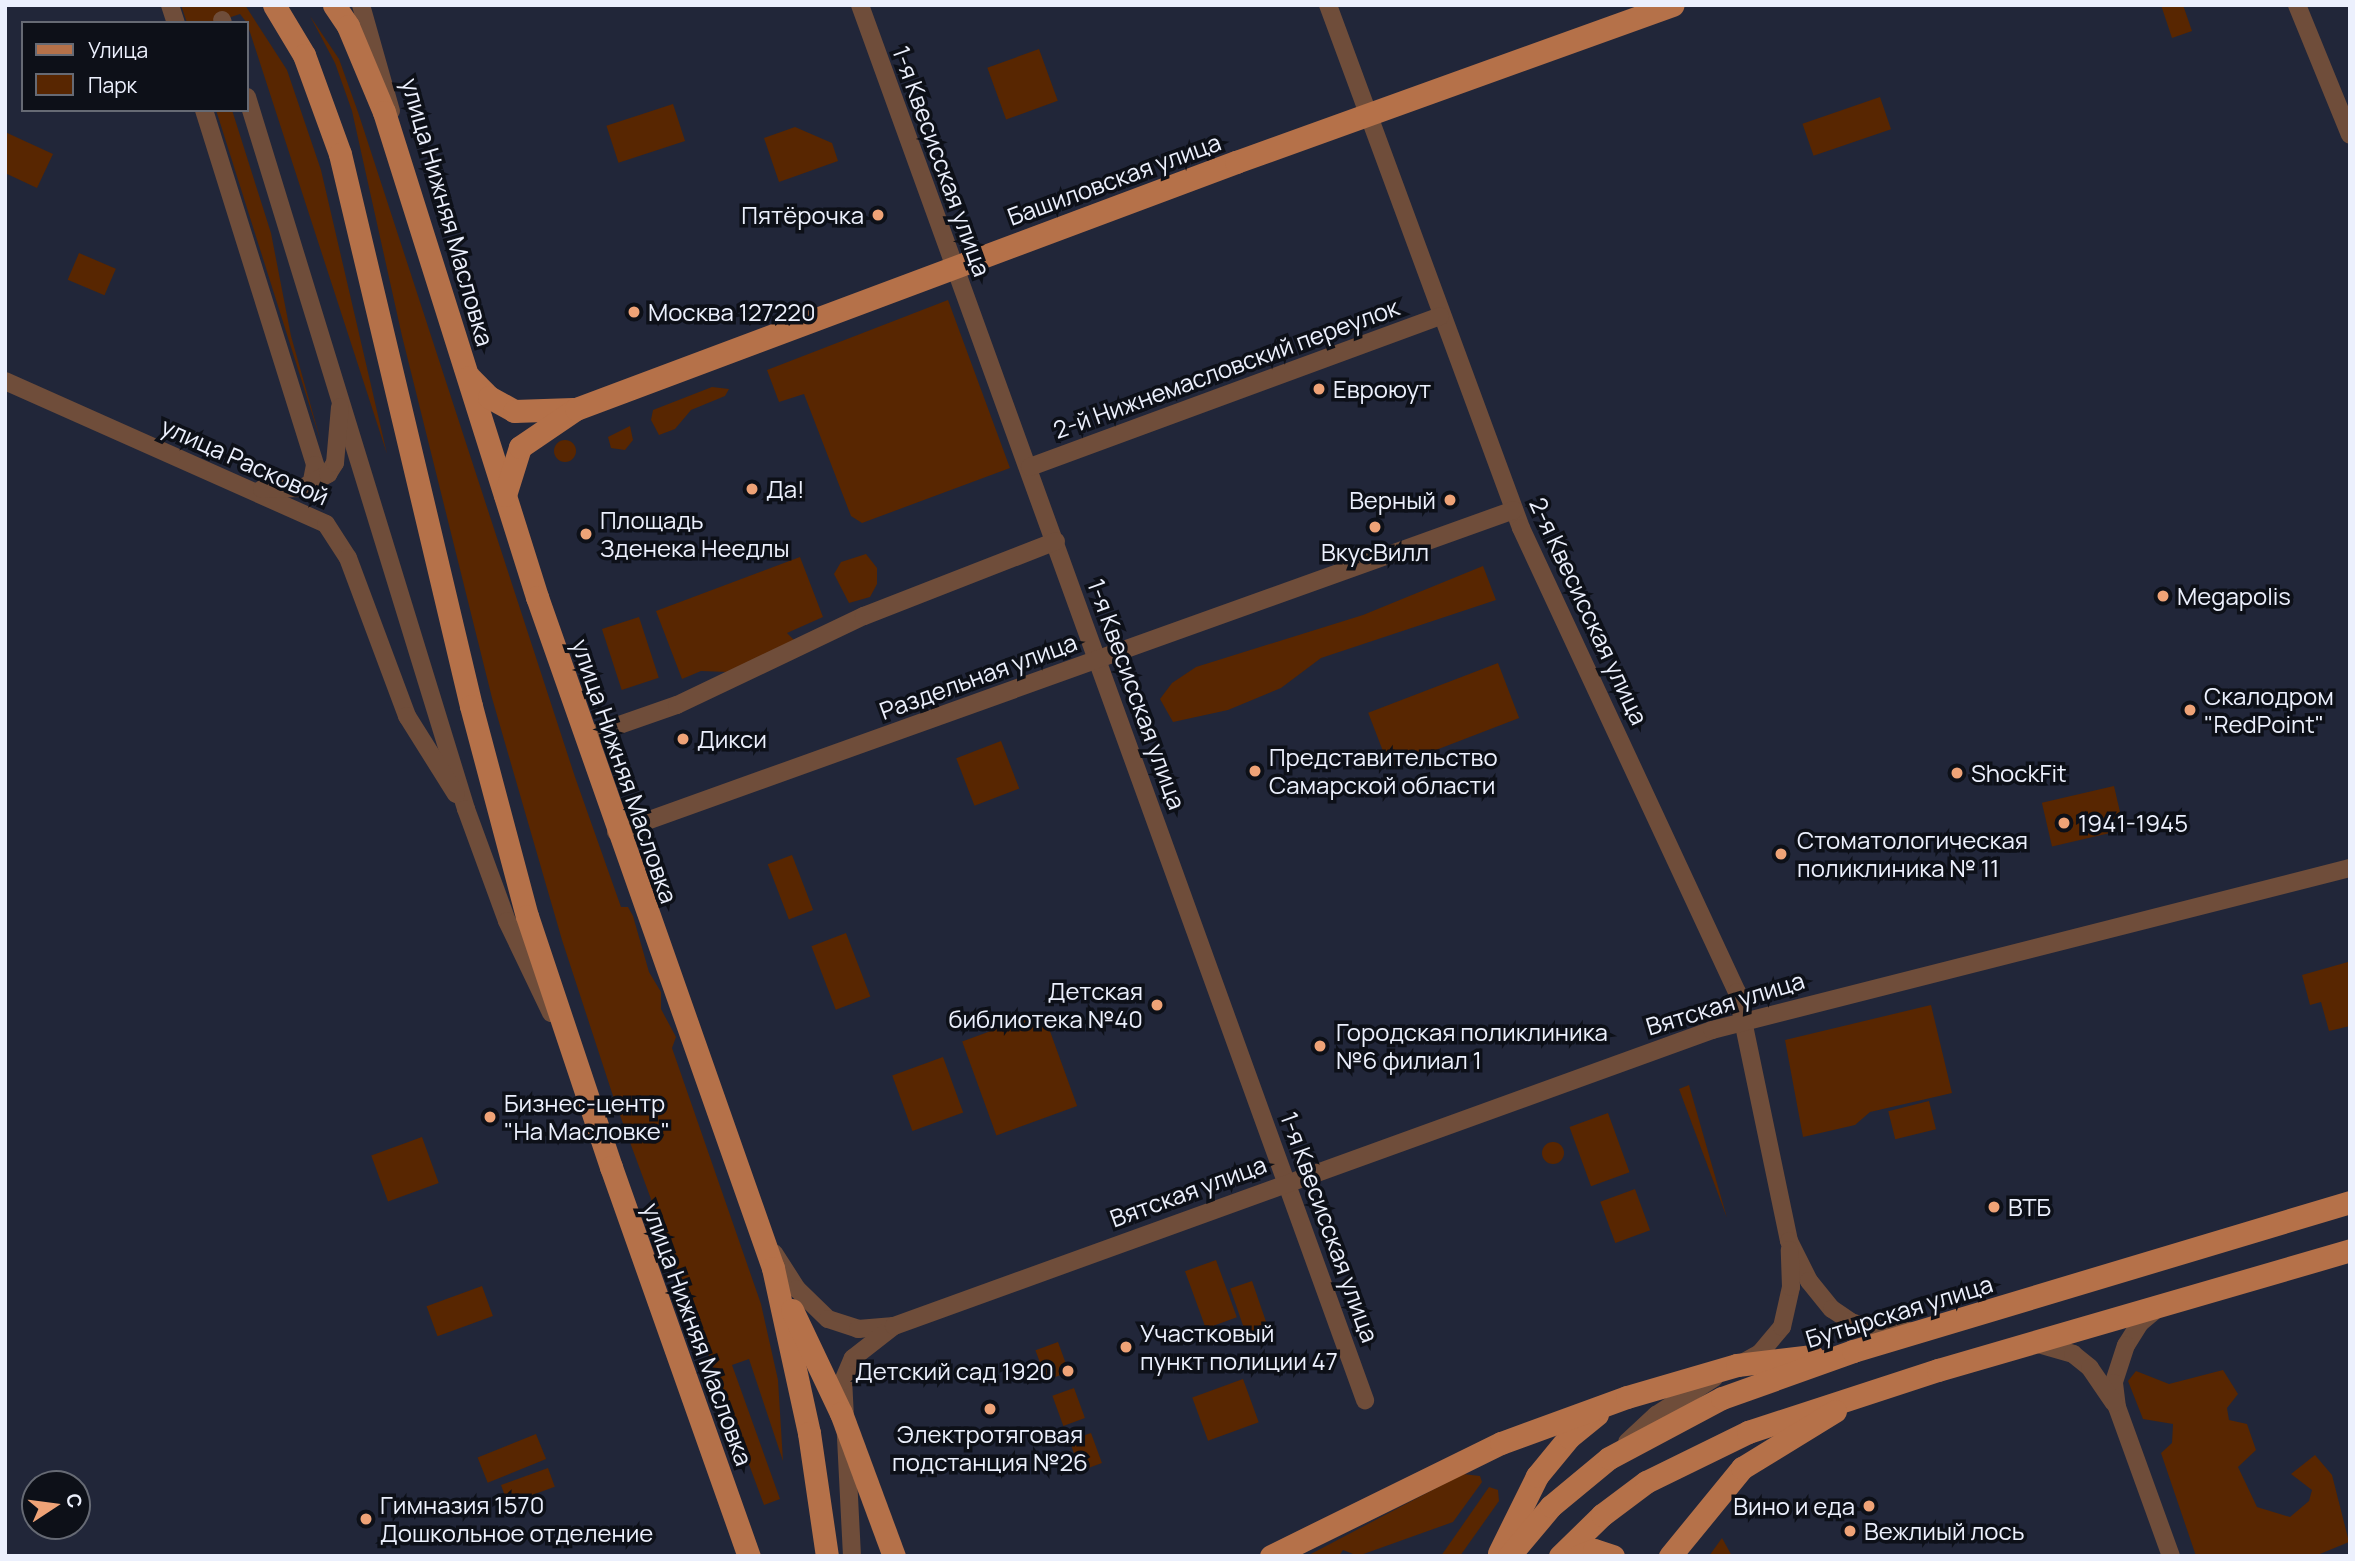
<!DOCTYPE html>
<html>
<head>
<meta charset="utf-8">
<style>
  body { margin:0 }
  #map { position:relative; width:2355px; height:1561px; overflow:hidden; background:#212639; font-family:Manrope,sans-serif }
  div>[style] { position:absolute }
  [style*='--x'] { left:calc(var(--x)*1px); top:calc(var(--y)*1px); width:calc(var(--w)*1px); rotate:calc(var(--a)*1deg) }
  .green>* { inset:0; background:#582601; transform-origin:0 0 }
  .round { border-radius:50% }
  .minor>* { height:18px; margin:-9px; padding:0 9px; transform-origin:9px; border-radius:9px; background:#6f4d3a }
  .major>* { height:23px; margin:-11.5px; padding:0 11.5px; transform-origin:11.5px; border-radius:11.5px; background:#b57149 }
  .dots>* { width:19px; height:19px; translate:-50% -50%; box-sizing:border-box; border:4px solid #0d1018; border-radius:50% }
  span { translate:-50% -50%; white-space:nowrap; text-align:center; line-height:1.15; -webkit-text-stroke:7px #0d1018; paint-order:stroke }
  .street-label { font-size:24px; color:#ecf0fd }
  .poi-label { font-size:24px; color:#ecf0fd }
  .right { translate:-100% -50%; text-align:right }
  .left { translate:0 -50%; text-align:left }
  .frame { position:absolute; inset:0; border:7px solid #ecf0fd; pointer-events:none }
  .legend { position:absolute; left:21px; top:21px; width:228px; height:91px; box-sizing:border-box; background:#0d1018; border:2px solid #666a74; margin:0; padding:9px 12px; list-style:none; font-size:21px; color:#ecf0fd }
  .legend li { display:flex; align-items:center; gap:14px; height:35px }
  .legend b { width:35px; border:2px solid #666a74 }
  .north { position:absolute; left:21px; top:1470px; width:70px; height:70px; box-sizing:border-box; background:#0d1018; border:2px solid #666a74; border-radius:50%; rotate:77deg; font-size:19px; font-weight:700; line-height:28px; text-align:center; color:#ecf0fd }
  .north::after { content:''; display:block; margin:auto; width:24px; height:32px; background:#efa377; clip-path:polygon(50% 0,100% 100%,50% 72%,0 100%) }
</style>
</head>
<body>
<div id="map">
  <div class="green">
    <i style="clip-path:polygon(181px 5px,245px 5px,287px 70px,321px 170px,387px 454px,247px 23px,240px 14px,213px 23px,187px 23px)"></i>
    <i style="clip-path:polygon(2161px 5px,2183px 5px,2192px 31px,2172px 38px)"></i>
    <i style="clip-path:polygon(310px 16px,339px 59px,358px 112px,575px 777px,621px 907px,628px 907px,633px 916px,649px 972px,661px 992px,661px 1009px,676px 1037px,672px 1048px,761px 1304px,778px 1380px,783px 1461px,749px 1359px,732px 1365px,780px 1499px,764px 1505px,614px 1099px,562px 940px,492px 698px,402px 336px,352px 111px,335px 63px)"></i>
    <i style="left:1039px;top:49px;width:55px;height:55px;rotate:70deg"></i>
    <i style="left:1880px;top:97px;width:34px;height:82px;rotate:71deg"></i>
    <i style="left:673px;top:104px;width:39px;height:70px;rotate:72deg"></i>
    <i style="clip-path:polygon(216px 110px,232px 110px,271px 233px,291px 336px,321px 442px)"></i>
    <i style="clip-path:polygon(795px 127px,832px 143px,838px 161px,779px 182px,764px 138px)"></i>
    <i style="clip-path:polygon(5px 132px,53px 154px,37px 188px,5px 173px)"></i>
    <i style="left:79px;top:253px;width:40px;height:29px;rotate:23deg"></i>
    <i style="clip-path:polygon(948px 300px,1010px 468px,862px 523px,851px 516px,804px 394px,779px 402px,767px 370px)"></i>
    <i style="clip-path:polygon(712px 387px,729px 389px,725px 396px,691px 410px,675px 429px,659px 435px,651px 420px,653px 410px)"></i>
    <i style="clip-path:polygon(630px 426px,633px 440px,625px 450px,611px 448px,608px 437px)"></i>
    <i class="round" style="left:554px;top:440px;width:22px;height:22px"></i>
    <i style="clip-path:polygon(866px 554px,877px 568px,877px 584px,870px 597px,849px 603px,834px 574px,841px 562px)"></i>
    <i style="clip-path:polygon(800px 557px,823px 617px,787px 633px,796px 642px,728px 672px,701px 671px,682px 679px,656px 611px)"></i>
    <i style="clip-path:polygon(1483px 566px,1496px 600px,1321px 658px,1281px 688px,1228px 710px,1173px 722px,1160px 699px,1172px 683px,1196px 667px,1363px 615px)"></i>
    <i style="left:639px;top:617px;width:64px;height:39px;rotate:72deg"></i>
    <i style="left:1498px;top:663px;width:59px;height:139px;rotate:69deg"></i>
    <i style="left:1001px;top:741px;width:51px;height:48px;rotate:69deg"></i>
    <i style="left:2114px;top:786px;width:45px;height:74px;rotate:77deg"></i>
    <i style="left:792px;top:855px;width:59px;height:26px;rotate:69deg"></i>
    <i style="left:846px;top:933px;width:68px;height:37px;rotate:69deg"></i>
    <i style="clip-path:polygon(2348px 962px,2350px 1026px,2329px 1031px,2321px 1002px,2310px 1005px,2302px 975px)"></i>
    <i style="clip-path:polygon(1931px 1005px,1952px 1093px,1870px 1112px,1855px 1125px,1803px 1137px,1785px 1040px)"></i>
    <i style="left:1043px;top:1012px;width:100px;height:86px;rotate:70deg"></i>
    <i style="left:943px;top:1057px;width:59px;height:54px;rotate:70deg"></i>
    <i style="clip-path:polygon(1689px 1085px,1727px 1218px,1679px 1089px)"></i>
    <i style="left:1929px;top:1101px;width:29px;height:42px;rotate:76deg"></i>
    <i style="left:1608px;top:1113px;width:63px;height:41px;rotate:70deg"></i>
    <i style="left:422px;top:1137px;width:49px;height:54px;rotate:70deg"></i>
    <i class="round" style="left:1542px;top:1142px;width:22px;height:22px"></i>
    <i style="left:1635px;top:1189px;width:44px;height:37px;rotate:70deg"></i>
    <i style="left:1216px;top:1260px;width:61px;height:33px;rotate:70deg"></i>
    <i style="left:1252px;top:1281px;width:58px;height:23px;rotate:71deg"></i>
    <i style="left:482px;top:1286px;width:32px;height:59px;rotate:70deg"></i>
    <i style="left:1058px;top:1342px;width:32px;height:24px;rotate:70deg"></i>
    <i style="clip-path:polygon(2223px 1370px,2238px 1394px,2227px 1408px,2229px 1420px,2247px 1424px,2256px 1450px,2238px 1467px,2257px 1507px,2290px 1517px,2309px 1501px,2312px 1490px,2291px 1474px,2315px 1455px,2332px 1475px,2349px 1542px,2315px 1556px,2196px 1556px,2161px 1453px,2172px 1443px,2173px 1424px,2143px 1419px,2128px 1381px,2136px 1371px,2169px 1384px)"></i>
    <i style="left:1243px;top:1379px;width:46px;height:54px;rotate:70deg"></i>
    <i style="left:1074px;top:1388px;width:32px;height:23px;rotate:70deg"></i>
    <i style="left:1091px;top:1433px;width:32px;height:23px;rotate:70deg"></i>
    <i style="left:536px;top:1434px;width:27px;height:63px;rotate:68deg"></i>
    <i style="left:548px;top:1468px;width:20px;height:50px;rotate:70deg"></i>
    <i style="clip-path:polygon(1463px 1474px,1480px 1476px,1482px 1482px,1453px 1522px,1358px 1556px,1343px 1550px,1339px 1556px,1307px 1556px)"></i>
    <i style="clip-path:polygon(1489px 1487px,1498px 1490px,1499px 1501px,1460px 1556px,1441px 1556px)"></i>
    <i style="clip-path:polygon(1722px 1538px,1732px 1556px,1709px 1556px)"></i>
  </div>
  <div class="minor">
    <i style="--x:170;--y:5;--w:19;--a:72"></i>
    <i style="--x:361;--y:5;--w:110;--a:74.2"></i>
    <i style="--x:860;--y:5;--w:1484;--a:70.1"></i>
    <i style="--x:1328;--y:5;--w:557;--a:69.74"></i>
    <i style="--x:1521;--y:528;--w:512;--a:65.04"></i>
    <i style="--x:1737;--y:992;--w:254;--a:78.2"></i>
    <i style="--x:1789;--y:1241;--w:45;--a:63.4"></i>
    <i style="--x:1809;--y:1281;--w:36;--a:51"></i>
    <i style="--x:1832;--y:1309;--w:23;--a:34"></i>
    <i style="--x:1851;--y:1322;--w:23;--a:18"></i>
    <i style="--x:1873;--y:1329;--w:36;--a:3"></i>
    <i style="--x:2297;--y:5;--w:140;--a:67.8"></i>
    <i style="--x:222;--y:20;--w:3;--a:72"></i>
    <i style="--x:247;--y:97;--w:745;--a:72.9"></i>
    <i style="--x:466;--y:809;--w:119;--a:69.9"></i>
    <i style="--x:507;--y:921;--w:102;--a:64.4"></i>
    <i style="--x:204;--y:110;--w:372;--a:72.6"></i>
    <i style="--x:315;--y:465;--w:20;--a:101"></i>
    <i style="--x:5;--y:381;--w:351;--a:24"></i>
    <i style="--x:326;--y:524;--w:40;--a:57.1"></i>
    <i style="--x:348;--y:558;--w:169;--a:69.5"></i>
    <i style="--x:407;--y:716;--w:92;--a:57.9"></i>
    <i style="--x:1030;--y:467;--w:437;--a:-20.2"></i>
    <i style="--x:262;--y:489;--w:40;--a:-1.4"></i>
    <i style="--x:302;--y:488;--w:30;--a:-28"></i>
    <i style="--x:328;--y:474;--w:13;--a:-58"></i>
    <i style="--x:335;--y:463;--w:56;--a:-84.9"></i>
    <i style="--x:585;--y:737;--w:97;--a:-19.2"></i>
    <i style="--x:677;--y:705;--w:207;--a:-25.5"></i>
    <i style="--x:864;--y:616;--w:206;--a:-21.3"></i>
    <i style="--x:616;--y:832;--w:954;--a:-19.73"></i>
    <i style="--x:774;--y:1253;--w:43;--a:57.4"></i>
    <i style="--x:797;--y:1289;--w:43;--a:44.1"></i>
    <i style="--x:828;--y:1319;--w:32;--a:18"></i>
    <i style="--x:858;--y:1329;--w:33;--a:-5"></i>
    <i style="--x:2159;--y:1307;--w:25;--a:140"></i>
    <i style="--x:2140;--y:1323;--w:26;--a:122"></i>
    <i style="--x:2126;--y:1345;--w:40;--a:108"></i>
    <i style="--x:2114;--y:1383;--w:24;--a:83"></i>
    <i style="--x:2117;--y:1407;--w:158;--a:70.1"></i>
    <i style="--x:2035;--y:1343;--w:40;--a:16"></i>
    <i style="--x:2073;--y:1354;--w:22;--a:39"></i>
    <i style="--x:2090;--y:1368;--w:42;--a:55.6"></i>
    <i style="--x:1742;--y:1363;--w:21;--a:-29"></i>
    <i style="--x:1760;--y:1353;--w:34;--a:-50"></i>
    <i style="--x:1782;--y:1327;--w:41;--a:-77.3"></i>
    <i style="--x:1791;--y:1287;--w:37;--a:-92"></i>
    <i style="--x:1627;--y:1442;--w:40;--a:-43"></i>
    <i style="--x:1656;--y:1415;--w:69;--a:-32.5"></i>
    <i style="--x:852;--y:1556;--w:175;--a:-92.9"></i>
    <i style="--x:843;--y:1381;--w:25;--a:-67"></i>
    <i style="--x:853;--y:1358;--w:52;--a:-38"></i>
    <i style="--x:894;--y:1326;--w:870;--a:-19.89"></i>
    <i style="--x:1712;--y:1030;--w:658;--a:-14.25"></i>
  </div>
  <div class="major">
    <i style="--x:274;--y:5;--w:58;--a:59"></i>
    <i style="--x:304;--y:55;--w:105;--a:70"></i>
    <i style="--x:340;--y:154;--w:567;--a:76.65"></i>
    <i style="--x:471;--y:706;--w:217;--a:75.1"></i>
    <i style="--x:527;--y:916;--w:265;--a:71.5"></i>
    <i style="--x:611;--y:1167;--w:413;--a:70.5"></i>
    <i style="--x:334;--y:5;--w:25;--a:56"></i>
    <i style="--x:348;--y:26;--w:93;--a:67.3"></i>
    <i style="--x:384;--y:112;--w:509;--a:72.49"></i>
    <i style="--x:537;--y:597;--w:711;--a:70.62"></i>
    <i style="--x:773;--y:1268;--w:169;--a:77.7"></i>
    <i style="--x:809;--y:1433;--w:124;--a:81.7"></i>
    <i style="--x:469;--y:377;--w:28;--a:45"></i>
    <i style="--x:489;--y:397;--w:29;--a:29"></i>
    <i style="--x:514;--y:411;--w:59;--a:-1.9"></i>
    <i style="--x:505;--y:495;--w:50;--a:-72.6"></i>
    <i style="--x:520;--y:447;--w:68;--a:-34.2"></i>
    <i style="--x:576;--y:409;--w:705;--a:-20.52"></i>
    <i style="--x:1236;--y:162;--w:464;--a:-19.8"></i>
    <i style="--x:792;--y:1310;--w:114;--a:64.6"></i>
    <i style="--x:841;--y:1413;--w:153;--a:69.7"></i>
    <i style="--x:1499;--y:1553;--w:86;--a:-63.7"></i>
    <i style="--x:1537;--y:1476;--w:50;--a:-50.6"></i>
    <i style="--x:1569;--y:1437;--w:36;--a:-39"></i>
    <i style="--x:1271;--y:1556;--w:256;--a:-26.2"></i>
    <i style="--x:1501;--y:1443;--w:134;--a:-20.1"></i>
    <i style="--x:1627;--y:1397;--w:115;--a:-16.2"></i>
    <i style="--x:1737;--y:1365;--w:76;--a:-6.8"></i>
    <i style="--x:1509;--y:1556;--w:65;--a:-50"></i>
    <i style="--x:1551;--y:1506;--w:75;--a:-39.6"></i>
    <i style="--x:1609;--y:1458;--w:128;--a:-28"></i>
    <i style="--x:1722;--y:1398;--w:139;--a:-19.7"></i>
    <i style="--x:1853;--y:1351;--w:519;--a:-16.69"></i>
    <i style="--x:1560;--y:1556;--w:59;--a:-44.3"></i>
    <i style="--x:1602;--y:1515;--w:55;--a:-36.9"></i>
    <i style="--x:1646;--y:1482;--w:114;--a:-26.1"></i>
    <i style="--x:1748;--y:1432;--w:200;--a:-18.1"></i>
    <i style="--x:1938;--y:1370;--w:429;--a:-16.2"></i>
    <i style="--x:1579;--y:1556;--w:16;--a:-22"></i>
    <i style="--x:1594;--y:1550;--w:20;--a:18"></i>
    <i style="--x:1670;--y:1556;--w:114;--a:-50.7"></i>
    <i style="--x:1742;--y:1468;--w:109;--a:-31.5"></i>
  </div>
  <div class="dots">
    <i style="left:878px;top:215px;background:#efa377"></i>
    <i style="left:634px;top:312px;background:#efa377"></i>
    <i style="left:1319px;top:389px;background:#efa377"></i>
    <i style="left:752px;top:489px;background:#efa377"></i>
    <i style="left:1450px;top:500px;background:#efa377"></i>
    <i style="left:1375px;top:527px;background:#efa377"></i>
    <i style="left:586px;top:534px;background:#efa377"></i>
    <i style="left:2163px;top:596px;background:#efa377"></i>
    <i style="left:2190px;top:710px;background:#efa377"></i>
    <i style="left:683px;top:739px;background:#efa377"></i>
    <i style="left:1255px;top:771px;background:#efa377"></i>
    <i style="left:1957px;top:773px;background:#efa377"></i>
    <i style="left:2064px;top:823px;background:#efa377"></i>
    <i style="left:1781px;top:854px;background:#efa377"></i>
    <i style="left:1157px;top:1005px;background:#efa377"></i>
    <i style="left:1320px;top:1046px;background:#efa377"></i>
    <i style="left:490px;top:1117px;background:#efa377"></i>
    <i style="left:1994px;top:1207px;background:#efa377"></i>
    <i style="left:1126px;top:1347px;background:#efa377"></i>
    <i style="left:1068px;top:1371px;background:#efa377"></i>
    <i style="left:990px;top:1409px;background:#efa377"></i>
    <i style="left:1869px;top:1506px;background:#efa377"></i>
    <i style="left:366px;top:1519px;background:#efa377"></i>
    <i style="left:1850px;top:1531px;background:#efa377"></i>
  </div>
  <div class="street-label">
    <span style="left:942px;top:161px;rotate:70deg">1-я Квесисская улица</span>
    <span style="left:1114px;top:179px;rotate:-20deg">Башиловская улица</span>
    <span style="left:448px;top:212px;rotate:74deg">улица Нижняя Масловка</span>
    <span style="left:1226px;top:368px;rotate:-20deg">2-й Нижнемасловский переулок</span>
    <span style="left:245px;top:461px;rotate:24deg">улица Расковой</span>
    <span style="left:1589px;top:611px;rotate:65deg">2-я Квесисская улица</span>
    <span style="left:978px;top:676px;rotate:-20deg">Раздельная улица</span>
    <span style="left:1137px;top:694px;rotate:70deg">1-я Квесисская улица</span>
    <span style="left:625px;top:771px;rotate:71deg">улица Нижняя Масловка</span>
    <span style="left:1725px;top:1003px;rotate:-17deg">Вятская улица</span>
    <span style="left:1188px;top:1191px;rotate:-20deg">Вятская улица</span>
    <span style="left:1330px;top:1227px;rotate:70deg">1-я Квесисская улица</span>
    <span style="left:1899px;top:1311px;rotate:-17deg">Бутырская улица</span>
    <span style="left:698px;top:1334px;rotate:70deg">улица Нижняя Масловка</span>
  </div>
  <div class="poi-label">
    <span class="right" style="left:864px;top:215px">Пятёрочка</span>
    <span class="left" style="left:648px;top:312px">Москва 127220</span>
    <span class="left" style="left:1333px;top:389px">Евроюут</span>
    <span class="left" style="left:766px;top:489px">Да!</span>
    <span class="right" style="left:1436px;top:500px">Верный</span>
    <span class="left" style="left:600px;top:534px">Площадь<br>Зденека Неедлы</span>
    <span style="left:1375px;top:552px">ВкусВилл</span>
    <span class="left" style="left:2177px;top:596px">Megapolis</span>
    <span class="left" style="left:2204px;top:710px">Скалодром<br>"RedPoint"</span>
    <span class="left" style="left:697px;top:739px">Дикси</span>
    <span class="left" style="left:1269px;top:771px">Представительство<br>Самарской области</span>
    <span class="left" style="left:1971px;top:773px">ShockFit</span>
    <span class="left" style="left:2078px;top:823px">1941-1945</span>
    <span class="left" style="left:1797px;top:854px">Стоматологическая<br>поликлиника № 11</span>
    <span class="right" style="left:1143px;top:1005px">Детская<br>библиотека №40</span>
    <span class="left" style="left:1336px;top:1046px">Городская поликлиника<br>№6 филиал 1</span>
    <span class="left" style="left:504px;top:1117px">Бизнес-центр<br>"На Масловке"</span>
    <span class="left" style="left:2008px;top:1207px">ВТБ</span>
    <span class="left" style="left:1140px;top:1347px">Участковый<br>пункт полиции 47</span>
    <span class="right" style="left:1054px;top:1371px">Детский сад 1920</span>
    <span style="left:990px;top:1448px">Электротяговая<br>подстанция №26</span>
    <span class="left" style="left:380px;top:1519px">Гимназия 1570<br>Дошкольное отделение</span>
    <span class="right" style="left:1855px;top:1506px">Вино и еда</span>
    <span class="left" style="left:1864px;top:1531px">Вежлиый лось</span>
  </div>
  <div class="frame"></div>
  <ul class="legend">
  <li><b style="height:9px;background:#b57149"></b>Улица</li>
  <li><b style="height:19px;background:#582601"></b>Парк</li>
  </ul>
  <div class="north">С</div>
</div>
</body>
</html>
